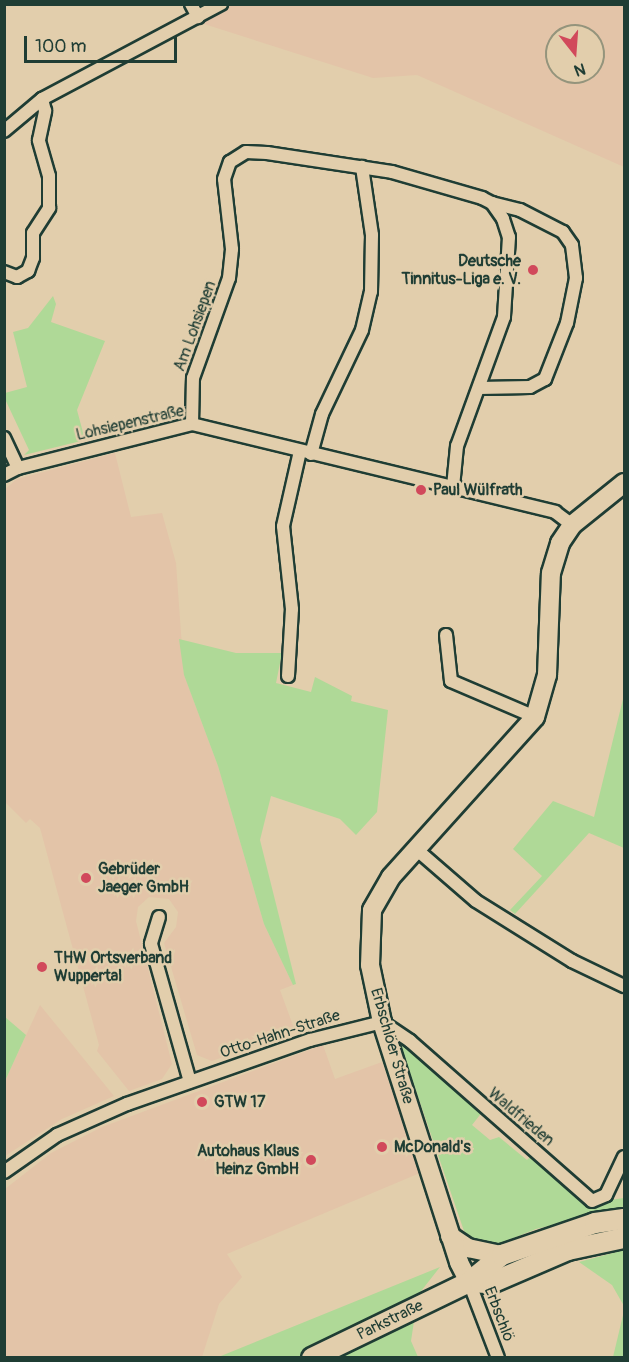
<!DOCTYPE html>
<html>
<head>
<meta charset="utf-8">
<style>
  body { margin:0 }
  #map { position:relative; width:629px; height:1362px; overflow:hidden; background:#e2ceac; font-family:Pangolin,sans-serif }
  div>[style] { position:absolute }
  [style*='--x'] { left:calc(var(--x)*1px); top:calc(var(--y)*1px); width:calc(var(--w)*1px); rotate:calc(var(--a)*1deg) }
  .built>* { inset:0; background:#e3c4a8 }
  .green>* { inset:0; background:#afd997 }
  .roads { filter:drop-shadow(2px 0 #1f3d34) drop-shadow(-2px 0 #1f3d34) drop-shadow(0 2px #1f3d34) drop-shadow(0 -2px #1f3d34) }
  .street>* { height:12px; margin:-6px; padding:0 6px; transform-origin:6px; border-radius:6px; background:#e2ceac }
  .secondary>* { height:18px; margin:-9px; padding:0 9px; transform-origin:9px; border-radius:9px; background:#e2ceac }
  .primary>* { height:20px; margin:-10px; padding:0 10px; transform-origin:10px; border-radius:10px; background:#e2ceac }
  .dots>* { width:16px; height:16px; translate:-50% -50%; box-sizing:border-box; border:3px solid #e2ceac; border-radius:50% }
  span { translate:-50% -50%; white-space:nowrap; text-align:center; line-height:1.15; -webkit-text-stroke:5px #e2ceac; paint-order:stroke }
  .poi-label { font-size:16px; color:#1f3d34; font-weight:700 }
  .right { translate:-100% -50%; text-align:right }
  .left { translate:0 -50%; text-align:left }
  .street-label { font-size:16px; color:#1f3d34 }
  .frame { position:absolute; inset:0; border:6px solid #1f3d34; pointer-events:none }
  .north { position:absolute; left:545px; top:24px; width:60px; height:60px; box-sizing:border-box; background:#e2ceac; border:2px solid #94947c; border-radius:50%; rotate:163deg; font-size:16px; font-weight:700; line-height:24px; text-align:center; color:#1f3d34 }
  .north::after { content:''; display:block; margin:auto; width:21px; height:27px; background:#d1495b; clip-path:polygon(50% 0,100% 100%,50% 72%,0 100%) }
  .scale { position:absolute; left:24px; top:36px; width:153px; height:27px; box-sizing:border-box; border:3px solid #1f3d34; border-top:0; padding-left:8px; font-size:18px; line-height:21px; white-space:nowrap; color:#1f3d34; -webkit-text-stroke:4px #e2ceac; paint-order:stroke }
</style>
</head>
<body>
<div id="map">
  <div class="built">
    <i style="clip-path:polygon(evenodd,200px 5px,624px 5px,624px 167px,417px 75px,373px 78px,201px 23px,200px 5px,557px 36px,593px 36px,593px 72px,557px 72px,557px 36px)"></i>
    <i style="clip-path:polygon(115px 453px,131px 517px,162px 513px,176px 563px,184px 675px,218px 766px,264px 924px,293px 985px,280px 990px,295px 1031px,212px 1061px,197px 1055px,164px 943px,176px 927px,178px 912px,169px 899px,149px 897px,138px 907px,136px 921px,172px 1064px,162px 1079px,129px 1091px,97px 1051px,99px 1045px,40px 828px,30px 819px,26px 823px,5px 802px,4px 490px,17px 479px)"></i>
    <i style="clip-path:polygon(40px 1005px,114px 1096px,62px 1119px,5px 1156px,5px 1081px)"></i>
    <i style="clip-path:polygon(323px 1045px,335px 1079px,382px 1062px,420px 1173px,227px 1254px,242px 1277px,219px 1304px,202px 1357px,5px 1357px,5px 1189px,51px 1153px,102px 1127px)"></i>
  </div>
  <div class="green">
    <i style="clip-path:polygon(53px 296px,56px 304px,51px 322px,105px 341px,77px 410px,85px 440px,24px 455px,29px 450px,5px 399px,5px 393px,27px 387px,13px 332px,28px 328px)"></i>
    <i style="clip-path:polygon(179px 639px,236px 653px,282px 653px,276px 683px,311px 692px,315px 677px,352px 696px,351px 701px,388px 710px,377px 812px,356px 835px,340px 819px,271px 796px,260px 840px,296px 984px,293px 985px,264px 924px,218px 766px,184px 675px)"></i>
    <i style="clip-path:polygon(624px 695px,624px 848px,589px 833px,515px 914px,510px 910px,542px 876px,513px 849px,553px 801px,594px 817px)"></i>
    <i style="clip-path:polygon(5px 1017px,26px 1035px,5px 1081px)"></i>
    <i style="clip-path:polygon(399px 1041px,483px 1111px,472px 1125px,490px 1140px,499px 1137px,527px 1160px,533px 1154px,603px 1201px,624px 1198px,624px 1208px,536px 1229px,496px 1245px,473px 1241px,464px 1231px)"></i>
    <i style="clip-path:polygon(624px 1250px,624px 1306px,612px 1285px,579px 1262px)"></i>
    <i style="clip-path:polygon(440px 1267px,418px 1295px,411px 1341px,418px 1357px,216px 1358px)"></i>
    <i style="clip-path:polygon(624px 1311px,624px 1357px,613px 1357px)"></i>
  </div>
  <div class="roads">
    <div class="street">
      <i style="--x:191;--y:4;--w:15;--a:62"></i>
      <i style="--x:4;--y:131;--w:50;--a:-40.1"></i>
      <i style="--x:42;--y:99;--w:203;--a:-28"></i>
      <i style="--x:4;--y:272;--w:14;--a:21"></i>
      <i style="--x:17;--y:277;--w:13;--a:-29"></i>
      <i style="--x:28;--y:271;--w:14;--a:-69"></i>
      <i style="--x:33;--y:258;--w:25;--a:-90"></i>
      <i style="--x:33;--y:233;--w:30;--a:-57"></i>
      <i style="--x:49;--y:208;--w:32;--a:-90"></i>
      <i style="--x:49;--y:176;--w:37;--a:-106"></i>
      <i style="--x:39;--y:140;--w:30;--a:-78"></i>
      <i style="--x:45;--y:111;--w:12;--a:-104"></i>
      <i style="--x:479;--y:388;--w:51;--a:-1.1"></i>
      <i style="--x:530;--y:387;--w:17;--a:-28"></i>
      <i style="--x:545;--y:379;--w:60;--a:-68.6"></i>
      <i style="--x:567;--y:323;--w:46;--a:-78.7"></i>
      <i style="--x:576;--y:278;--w:33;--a:-97"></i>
      <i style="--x:572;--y:245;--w:16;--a:-125"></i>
      <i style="--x:563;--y:232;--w:48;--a:-152.9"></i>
      <i style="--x:520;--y:210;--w:29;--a:-166"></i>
      <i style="--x:192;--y:424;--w:46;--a:-88.8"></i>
      <i style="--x:193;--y:378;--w:106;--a:-70.2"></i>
      <i style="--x:229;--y:278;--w:29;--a:-84"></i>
      <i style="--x:232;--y:249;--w:70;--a:-96.5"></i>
      <i style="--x:224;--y:179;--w:18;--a:-71"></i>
      <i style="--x:230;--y:162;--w:19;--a:-32"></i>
      <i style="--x:246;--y:152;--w:21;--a:3"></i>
      <i style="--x:267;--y:153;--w:126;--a:8.6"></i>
      <i style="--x:392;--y:172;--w:94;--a:16.1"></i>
      <i style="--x:482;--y:198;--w:11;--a:27"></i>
      <i style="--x:492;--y:203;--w:19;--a:55"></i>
      <i style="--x:503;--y:219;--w:19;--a:72"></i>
      <i style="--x:509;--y:237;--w:80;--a:93.6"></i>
      <i style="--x:504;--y:317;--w:137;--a:110"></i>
      <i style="--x:457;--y:446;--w:41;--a:95.6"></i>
      <i style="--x:4;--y:438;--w:33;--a:65"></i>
      <i style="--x:311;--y:454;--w:41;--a:-74.6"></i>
      <i style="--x:322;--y:414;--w:93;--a:-64.5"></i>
      <i style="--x:362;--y:330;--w:39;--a:-77"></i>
      <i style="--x:371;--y:292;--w:57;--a:-89"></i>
      <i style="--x:372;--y:235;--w:69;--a:-98.4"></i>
      <i style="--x:4;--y:475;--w:16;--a:-27"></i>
      <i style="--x:18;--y:468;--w:179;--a:-14.2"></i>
      <i style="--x:192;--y:424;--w:374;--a:13.6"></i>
      <i style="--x:555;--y:512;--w:21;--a:37"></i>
      <i style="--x:446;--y:635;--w:46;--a:83.8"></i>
      <i style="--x:451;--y:681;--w:91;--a:23.2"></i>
      <i style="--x:288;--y:676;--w:67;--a:-86.6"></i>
      <i style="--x:292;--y:609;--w:83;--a:-96.2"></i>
      <i style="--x:283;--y:526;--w:77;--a:-77.2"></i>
      <i style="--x:416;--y:849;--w:79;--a:40.9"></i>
      <i style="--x:476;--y:901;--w:113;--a:32"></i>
      <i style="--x:572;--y:961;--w:58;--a:25.7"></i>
      <i style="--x:159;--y:917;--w:28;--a:107"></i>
      <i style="--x:151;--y:944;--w:143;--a:74.2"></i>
      <i style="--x:4;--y:1172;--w:65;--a:-34.9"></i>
      <i style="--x:57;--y:1135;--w:77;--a:-23.9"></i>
      <i style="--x:127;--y:1104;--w:194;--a:-19.3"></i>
      <i style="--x:310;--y:1040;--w:74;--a:-14"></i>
      <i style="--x:382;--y:1022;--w:34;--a:34"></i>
      <i style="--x:410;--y:1041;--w:242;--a:41.3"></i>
      <i style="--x:592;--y:1201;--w:15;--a:-23"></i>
      <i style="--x:606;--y:1195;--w:42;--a:-64.7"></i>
      <i style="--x:469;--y:1282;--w:81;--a:69.1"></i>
    </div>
    <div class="secondary">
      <i style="--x:450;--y:1236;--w:22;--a:34"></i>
      <i style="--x:468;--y:1248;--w:35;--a:12"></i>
      <i style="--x:469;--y:1282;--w:22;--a:-117"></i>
      <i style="--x:459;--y:1262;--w:252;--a:-107.8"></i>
      <i style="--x:382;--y:1022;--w:58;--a:-101.9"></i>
      <i style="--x:370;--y:965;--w:55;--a:-87.9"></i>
      <i style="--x:372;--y:910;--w:38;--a:-60"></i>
      <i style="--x:391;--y:877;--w:215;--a:-48"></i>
      <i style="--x:535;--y:717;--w:44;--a:-74.1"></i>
      <i style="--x:547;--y:675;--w:102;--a:-87.8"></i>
      <i style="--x:551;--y:573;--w:31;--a:-73"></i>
      <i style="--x:560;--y:543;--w:22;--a:-56"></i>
      <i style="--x:572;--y:525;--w:67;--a:-38.9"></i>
    </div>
    <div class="primary">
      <i style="--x:469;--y:1282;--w:22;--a:3"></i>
      <i style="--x:491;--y:1283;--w:84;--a:-23.2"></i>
      <i style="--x:568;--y:1250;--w:57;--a:-12.1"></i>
      <i style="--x:312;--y:1358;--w:174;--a:-25.8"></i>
      <i style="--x:469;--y:1282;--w:43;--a:-39.3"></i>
      <i style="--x:502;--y:1255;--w:98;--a:-19"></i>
      <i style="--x:595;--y:1223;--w:29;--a:-8"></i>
    </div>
  </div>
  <div class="dots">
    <i style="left:533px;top:270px;background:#d1495b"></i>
    <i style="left:421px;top:490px;background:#d1495b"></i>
    <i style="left:86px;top:878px;background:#d1495b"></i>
    <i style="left:42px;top:967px;background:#d1495b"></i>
    <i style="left:202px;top:1102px;background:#d1495b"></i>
    <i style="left:382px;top:1147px;background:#d1495b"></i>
    <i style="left:311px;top:1160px;background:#d1495b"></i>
  </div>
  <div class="poi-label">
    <span class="right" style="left:521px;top:270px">Deutsche<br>Tinnitus-Liga e. V.</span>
    <span class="left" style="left:433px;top:490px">Paul Wülfrath</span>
    <span class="left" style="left:98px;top:878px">Gebrüder<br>Jaeger GmbH</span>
    <span class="left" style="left:54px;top:967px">THW Ortsverband<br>Wuppertal</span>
    <span class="left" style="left:214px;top:1102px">GTW 17</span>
    <span class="left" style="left:394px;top:1147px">McDonald's</span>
    <span class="right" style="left:299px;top:1160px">Autohaus Klaus<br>Heinz GmbH</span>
  </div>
  <div class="street-label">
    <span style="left:195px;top:326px;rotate:-70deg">Am Lohsiepen</span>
    <span style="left:130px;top:423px;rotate:-13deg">Lohsiepenstraße</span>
    <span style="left:280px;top:1034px;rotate:-18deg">Otto-Hahn-Straße</span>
    <span style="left:392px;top:1046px;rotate:74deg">Erbschlöer Straße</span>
    <span style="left:521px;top:1117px;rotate:40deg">Waldfrieden</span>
    <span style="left:499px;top:1314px;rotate:69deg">Erbschlö</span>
    <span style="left:390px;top:1320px;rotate:-26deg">Parkstraße</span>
  </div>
  <div class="frame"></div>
  <div class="north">N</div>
  <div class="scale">100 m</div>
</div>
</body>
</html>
